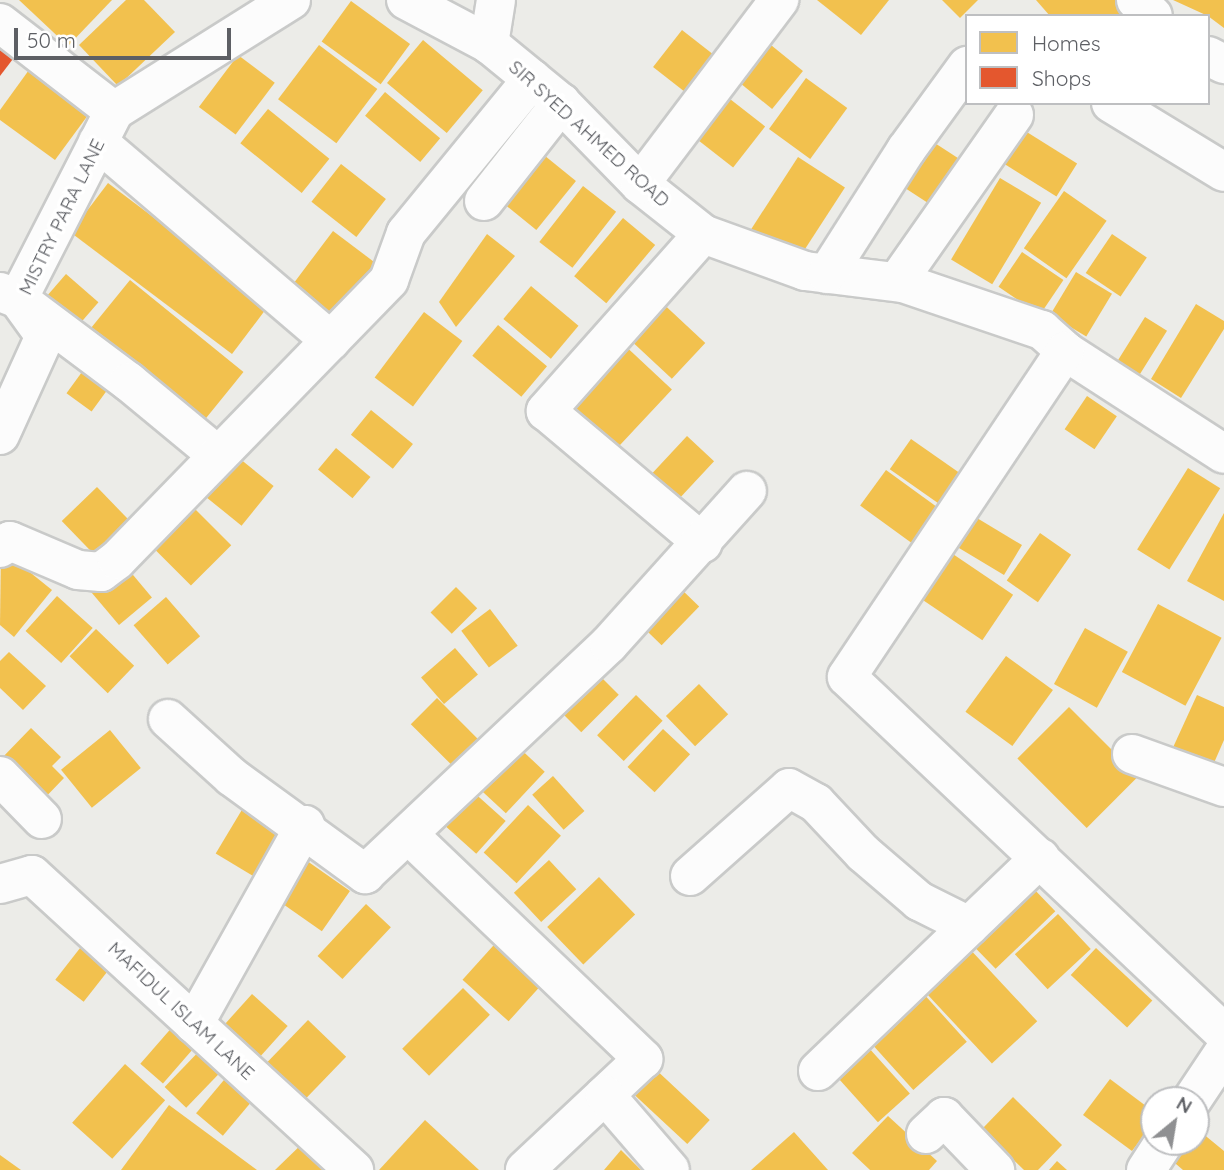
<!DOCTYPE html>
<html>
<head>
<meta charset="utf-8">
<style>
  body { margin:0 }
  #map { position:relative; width:1224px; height:1170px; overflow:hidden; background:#ecece8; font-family:Quicksand,sans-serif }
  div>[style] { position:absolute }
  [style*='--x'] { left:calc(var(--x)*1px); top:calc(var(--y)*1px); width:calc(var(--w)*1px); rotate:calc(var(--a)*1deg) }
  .homes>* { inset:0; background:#f2c14e; transform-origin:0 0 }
  .shops>* { inset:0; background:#e4572e }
  .roads { filter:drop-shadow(2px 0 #c9cac9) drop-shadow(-2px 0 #c9cac9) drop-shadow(0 2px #c9cac9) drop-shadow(0 -2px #c9cac9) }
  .minor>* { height:38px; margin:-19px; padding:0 19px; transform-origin:19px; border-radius:19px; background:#fcfcfc }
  span { translate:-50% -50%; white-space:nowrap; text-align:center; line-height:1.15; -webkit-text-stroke:7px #fff; paint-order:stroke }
  .street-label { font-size:19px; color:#5d5f64 }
  .legend { position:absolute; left:965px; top:14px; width:245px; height:91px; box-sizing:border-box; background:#fff; border:2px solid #bebfc1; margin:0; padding:9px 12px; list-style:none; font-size:21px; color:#5d5f64 }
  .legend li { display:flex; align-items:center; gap:14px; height:35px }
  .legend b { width:35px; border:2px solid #bebfc1 }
  .north { position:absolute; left:1140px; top:1086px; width:70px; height:70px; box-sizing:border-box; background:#fff; border:2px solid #bebfc1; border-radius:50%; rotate:30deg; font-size:19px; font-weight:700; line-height:28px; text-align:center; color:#5d5f64 }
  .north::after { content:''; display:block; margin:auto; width:24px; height:32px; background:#8f9092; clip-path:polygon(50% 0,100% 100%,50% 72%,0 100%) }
  .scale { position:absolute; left:14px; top:28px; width:217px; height:32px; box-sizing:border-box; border:4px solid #5d5f64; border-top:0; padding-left:9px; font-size:21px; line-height:24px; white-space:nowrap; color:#5d5f64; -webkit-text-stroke:5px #fff; paint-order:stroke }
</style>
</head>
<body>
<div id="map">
  <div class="homes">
    <i style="clip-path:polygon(19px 0,112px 0,68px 46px)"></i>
    <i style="clip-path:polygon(126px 0,144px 0,175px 32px,118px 86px,79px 45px)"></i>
    <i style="clip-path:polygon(817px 0,889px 0,861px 35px)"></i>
    <i style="clip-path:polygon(942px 0,978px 0,960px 18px)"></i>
    <i style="clip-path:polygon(1036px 0,1121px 0,1135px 16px,1050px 16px)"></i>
    <i style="clip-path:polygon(1173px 0,1224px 0,1224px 28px,1208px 16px)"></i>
    <i style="left:351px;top:1px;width:73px;height:50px;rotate:36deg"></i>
    <i style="left:682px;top:30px;width:43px;height:47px;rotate:38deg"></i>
    <i style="left:761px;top:37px;width:54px;height:49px;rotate:39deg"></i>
    <i style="left:423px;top:40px;width:78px;height:56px;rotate:40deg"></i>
    <i style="left:319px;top:45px;width:73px;height:68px;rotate:37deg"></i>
    <i style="left:238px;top:55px;width:46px;height:65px;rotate:37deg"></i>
    <i style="clip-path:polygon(34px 63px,94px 107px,55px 160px,0 120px,0 110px)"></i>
    <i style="left:806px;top:78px;width:51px;height:63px;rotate:36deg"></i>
    <i style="left:385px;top:92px;width:72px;height:31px;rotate:40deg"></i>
    <i style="left:721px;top:92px;width:56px;height:52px;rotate:38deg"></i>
    <i style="left:268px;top:109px;width:79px;height:44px;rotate:39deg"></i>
    <i style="left:1022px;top:129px;width:65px;height:39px;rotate:32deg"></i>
    <i style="left:924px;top:136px;width:55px;height:54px;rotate:33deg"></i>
    <i style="left:534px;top:147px;width:54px;height:63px;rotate:39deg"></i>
    <i style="left:798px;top:157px;width:56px;height:89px;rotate:33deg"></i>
    <i style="left:341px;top:164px;width:57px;height:48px;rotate:38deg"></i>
    <i style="left:1000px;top:178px;width:48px;height:95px;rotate:31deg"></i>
    <i style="left:108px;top:183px;width:202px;height:62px;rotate:37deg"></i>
    <i style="left:583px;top:186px;width:42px;height:71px;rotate:38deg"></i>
    <i style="left:1064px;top:191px;width:52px;height:70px;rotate:35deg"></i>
    <i style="left:623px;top:218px;width:42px;height:76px;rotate:40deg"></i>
    <i style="left:333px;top:231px;width:63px;height:81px;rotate:37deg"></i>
    <i style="clip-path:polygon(487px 234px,515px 256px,456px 327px,439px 302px)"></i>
    <i style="left:1112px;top:234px;width:42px;height:47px;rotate:34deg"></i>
    <i style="left:1022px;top:252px;width:50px;height:42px;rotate:34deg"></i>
    <i style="left:1076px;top:272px;width:42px;height:50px;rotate:31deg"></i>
    <i style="left:66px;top:274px;width:43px;height:39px;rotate:41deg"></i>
    <i style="left:130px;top:280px;width:146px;height:69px;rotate:39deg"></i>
    <i style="left:531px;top:286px;width:62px;height:43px;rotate:40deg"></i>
    <i style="left:657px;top:298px;width:66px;height:49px;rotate:43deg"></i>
    <i style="clip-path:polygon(1196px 304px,1224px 321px,1224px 329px,1181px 398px,1151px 379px)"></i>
    <i style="left:424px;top:312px;width:48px;height:82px;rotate:37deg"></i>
    <i style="left:1145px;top:317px;width:26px;height:54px;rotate:32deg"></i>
    <i style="left:498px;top:325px;width:64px;height:40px;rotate:40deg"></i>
    <i style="left:620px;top:341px;width:71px;height:83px;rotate:43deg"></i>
    <i style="left:90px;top:361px;width:31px;height:40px;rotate:36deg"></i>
    <i style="left:1087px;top:396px;width:36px;height:40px;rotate:34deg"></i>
    <i style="left:371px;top:410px;width:54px;height:32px;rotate:39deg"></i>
    <i style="left:687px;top:436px;width:37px;height:55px;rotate:43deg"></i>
    <i style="left:911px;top:439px;width:76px;height:37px;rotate:35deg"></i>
    <i style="left:336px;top:448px;width:45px;height:28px;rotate:40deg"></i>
    <i style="left:234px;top:454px;width:51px;height:51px;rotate:39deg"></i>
    <i style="left:1188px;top:468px;width:38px;height:96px;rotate:32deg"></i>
    <i style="left:886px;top:470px;width:82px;height:44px;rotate:36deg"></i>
    <i style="left:97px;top:487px;width:47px;height:49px;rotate:46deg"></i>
    <i style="left:186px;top:500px;width:64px;height:57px;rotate:45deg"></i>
    <i style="left:962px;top:509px;width:70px;height:35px;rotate:31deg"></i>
    <i style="clip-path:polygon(1224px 513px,1224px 601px,1187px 581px)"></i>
    <i style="left:1040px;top:533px;width:38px;height:58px;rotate:35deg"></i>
    <i style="left:941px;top:546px;width:87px;height:55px;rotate:34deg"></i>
    <i style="clip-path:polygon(1px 549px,52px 590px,14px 637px,0 625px)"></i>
    <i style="left:123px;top:563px;width:45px;height:43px;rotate:50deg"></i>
    <i style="left:456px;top:587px;width:30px;height:36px;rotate:45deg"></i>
    <i style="left:679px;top:587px;width:28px;height:54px;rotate:44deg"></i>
    <i style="left:57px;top:596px;width:48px;height:47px;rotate:42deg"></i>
    <i style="left:166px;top:597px;width:52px;height:43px;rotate:49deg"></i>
    <i style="left:1158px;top:604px;width:72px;height:77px;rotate:28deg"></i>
    <i style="left:490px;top:609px;width:46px;height:36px;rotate:53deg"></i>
    <i style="left:1085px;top:628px;width:49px;height:64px;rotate:29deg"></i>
    <i style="left:96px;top:629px;width:53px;height:38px;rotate:44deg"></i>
    <i style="left:455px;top:648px;width:35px;height:45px;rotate:49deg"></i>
    <i style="clip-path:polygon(9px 652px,46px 686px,23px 710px,0 688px,0 661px)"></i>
    <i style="left:1006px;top:656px;width:58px;height:69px;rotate:36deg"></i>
    <i style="left:594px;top:670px;width:35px;height:53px;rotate:45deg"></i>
    <i style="left:699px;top:684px;width:42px;height:46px;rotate:46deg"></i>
    <i style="left:636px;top:695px;width:37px;height:56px;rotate:44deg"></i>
    <i style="clip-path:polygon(1197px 695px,1224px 707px,1224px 740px,1210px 772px,1170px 754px)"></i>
    <i style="left:437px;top:698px;width:61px;height:37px;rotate:45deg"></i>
    <i style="left:1069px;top:707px;width:98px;height:73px;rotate:45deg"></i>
    <i style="clip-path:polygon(31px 728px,61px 757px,52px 766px,64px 778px,38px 805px,0 760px)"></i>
    <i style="left:663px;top:729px;width:37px;height:52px;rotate:43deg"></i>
    <i style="left:110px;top:730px;width:49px;height:63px;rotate:51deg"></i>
    <i style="left:514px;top:743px;width:42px;height:57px;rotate:43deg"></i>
    <i style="left:553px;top:776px;width:47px;height:28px;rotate:48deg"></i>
    <i style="left:470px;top:789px;width:48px;height:44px;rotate:42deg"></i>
    <i style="left:528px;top:805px;width:45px;height:65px;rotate:43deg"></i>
    <i style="left:243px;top:808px;width:51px;height:53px;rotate:31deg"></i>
    <i style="left:300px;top:856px;width:61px;height:49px;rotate:35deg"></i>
    <i style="left:549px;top:860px;width:40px;height:48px;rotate:47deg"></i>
    <i style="left:599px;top:877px;width:52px;height:72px;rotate:46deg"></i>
    <i style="left:1031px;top:886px;width:35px;height:83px;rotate:46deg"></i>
    <i style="left:366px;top:904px;width:34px;height:71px;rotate:43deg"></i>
    <i style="left:1058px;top:914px;width:48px;height:59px;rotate:47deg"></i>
    <i style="left:91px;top:934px;width:36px;height:58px;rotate:38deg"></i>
    <i style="left:502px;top:936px;width:62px;height:59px;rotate:42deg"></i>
    <i style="left:967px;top:946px;width:103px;height:62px;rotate:47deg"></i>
    <i style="left:1096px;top:948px;width:77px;height:37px;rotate:43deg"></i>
    <i style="left:463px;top:988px;width:38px;height:86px;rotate:45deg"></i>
    <i style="left:922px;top:992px;width:67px;height:72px;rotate:48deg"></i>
    <i style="left:252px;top:994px;width:48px;height:53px;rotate:42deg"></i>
    <i style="left:181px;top:1017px;width:30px;height:62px;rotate:41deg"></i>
    <i style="left:308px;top:1020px;width:53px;height:67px;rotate:44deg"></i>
    <i style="left:859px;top:1037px;width:76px;height:43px;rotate:48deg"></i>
    <i style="left:207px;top:1043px;width:30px;height:61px;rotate:44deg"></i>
    <i style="left:125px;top:1064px;width:54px;height:79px;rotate:42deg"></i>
    <i style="left:652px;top:1066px;width:79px;height:33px;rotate:43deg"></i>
    <i style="left:234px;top:1068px;width:35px;height:59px;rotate:40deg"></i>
    <i style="clip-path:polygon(1110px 1079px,1154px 1112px,1154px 1122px,1132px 1151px,1083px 1115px)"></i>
    <i style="clip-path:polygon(1013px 1097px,1062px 1145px,1038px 1170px,1024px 1170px,982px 1129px)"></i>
    <i style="clip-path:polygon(169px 1105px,257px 1170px,121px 1170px)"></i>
    <i style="clip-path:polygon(888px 1116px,937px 1161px,929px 1170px,870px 1170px,852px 1153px)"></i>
    <i style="clip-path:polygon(425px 1120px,479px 1170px,379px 1170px)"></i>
    <i style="clip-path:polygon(1196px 1128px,1224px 1151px,1224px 1170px,1183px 1170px,1169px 1158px,1182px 1142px,1196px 1142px)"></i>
    <i style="clip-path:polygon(794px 1132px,828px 1170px,751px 1170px)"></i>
    <i style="clip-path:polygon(307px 1139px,330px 1163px,322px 1170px,275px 1170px)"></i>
    <i style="clip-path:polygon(621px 1150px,641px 1170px,604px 1170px)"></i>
    <i style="clip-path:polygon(0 1155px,21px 1170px,0 1170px)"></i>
    <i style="clip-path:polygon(1057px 1161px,1067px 1170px,1049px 1170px)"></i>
  </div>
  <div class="shops">
    <i style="clip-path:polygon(0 36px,19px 51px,0 76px)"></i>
  </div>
  <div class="roads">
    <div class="minor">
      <i style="--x:406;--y:0;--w:94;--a:27.9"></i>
      <i style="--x:496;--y:0;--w:45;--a:99"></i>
      <i style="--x:489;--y:44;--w:93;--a:39.3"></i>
      <i style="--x:561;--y:103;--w:113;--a:45.7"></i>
      <i style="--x:640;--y:184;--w:80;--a:38.4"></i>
      <i style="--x:703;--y:234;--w:109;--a:19.9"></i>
      <i style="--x:805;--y:271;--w:99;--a:7"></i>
      <i style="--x:903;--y:283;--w:147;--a:18.7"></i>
      <i style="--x:1042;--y:330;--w:31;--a:42"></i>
      <i style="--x:1065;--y:351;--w:189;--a:32.9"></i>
      <i style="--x:1136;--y:0;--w:23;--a:43"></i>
      <i style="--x:0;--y:23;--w:144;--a:37.7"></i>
      <i style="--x:1208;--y:56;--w:18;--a:27"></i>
      <i style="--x:1111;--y:103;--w:132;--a:31.4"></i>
      <i style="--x:114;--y:111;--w:209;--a:-32.1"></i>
      <i style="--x:98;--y:142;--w:306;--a:40.5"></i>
      <i style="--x:640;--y:184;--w:231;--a:-52.9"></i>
      <i style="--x:484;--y:201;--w:125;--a:-51.8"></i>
      <i style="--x:703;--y:234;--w:237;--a:131.6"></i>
      <i style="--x:546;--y:411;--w:205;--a:40.1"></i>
      <i style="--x:827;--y:274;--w:147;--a:-57.5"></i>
      <i style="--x:906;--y:150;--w:104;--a:-54"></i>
      <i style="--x:897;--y:282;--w:204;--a:-55"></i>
      <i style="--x:0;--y:292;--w:19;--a:21"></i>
      <i style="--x:18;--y:299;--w:139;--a:36.8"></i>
      <i style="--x:129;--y:382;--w:113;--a:39.6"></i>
      <i style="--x:18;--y:299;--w:211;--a:-62.9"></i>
      <i style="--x:1065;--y:351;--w:392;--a:123.8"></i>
      <i style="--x:847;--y:677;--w:519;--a:43.36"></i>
      <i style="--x:0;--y:435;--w:109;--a:-65.6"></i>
      <i style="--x:45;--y:336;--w:39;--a:-126"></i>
      <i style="--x:0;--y:548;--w:12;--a:-35"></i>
      <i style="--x:10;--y:541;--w:74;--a:23.1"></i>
      <i style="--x:78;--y:570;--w:23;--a:5"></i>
      <i style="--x:101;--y:572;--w:20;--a:-37"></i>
      <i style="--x:117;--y:560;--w:390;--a:-45.8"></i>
      <i style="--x:389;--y:280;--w:50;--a:-70.1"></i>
      <i style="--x:406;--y:233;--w:199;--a:-50.7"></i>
      <i style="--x:168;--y:719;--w:86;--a:42.2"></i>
      <i style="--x:232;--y:777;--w:165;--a:36.1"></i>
      <i style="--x:365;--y:874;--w:335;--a:-43.3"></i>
      <i style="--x:609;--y:644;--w:206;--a:-48"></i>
      <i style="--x:1132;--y:754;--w:98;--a:19.7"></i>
      <i style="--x:0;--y:776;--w:60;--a:45.7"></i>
      <i style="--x:410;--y:836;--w:323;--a:43.7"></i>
      <i style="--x:643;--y:1059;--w:162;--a:136.8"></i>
      <i style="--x:690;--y:876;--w:132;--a:-41.6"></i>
      <i style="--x:789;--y:788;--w:31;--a:29"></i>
      <i style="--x:816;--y:803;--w:69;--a:46.8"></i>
      <i style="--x:863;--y:853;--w:74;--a:40.6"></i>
      <i style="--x:919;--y:901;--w:56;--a:26.6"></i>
      <i style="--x:0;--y:884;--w:33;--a:-16"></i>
      <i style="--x:32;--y:875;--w:437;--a:42.5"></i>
      <i style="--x:194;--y:1024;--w:228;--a:-60.8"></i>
      <i style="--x:818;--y:1071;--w:308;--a:-43.8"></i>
      <i style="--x:605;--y:1095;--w:99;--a:49.1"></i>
      <i style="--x:1192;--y:1100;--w:58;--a:-56.3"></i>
      <i style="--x:926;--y:1134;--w:25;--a:-43"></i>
      <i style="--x:944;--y:1117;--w:74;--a:46.1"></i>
      <i style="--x:1146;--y:1170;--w:33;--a:-57"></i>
    </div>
  </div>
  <div class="street-label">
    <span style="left:589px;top:134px;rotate:42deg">SIR SYED AHMED ROAD</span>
    <span style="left:62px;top:217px;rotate:-64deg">MISTRY PARA LANE</span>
    <span style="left:181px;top:1011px;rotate:43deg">MAFIDUL ISLAM LANE</span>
  </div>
  <ul class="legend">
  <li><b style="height:19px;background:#f2c14e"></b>Homes</li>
  <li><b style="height:19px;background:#e4572e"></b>Shops</li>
  </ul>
  <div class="north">N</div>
  <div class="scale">50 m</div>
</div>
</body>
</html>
